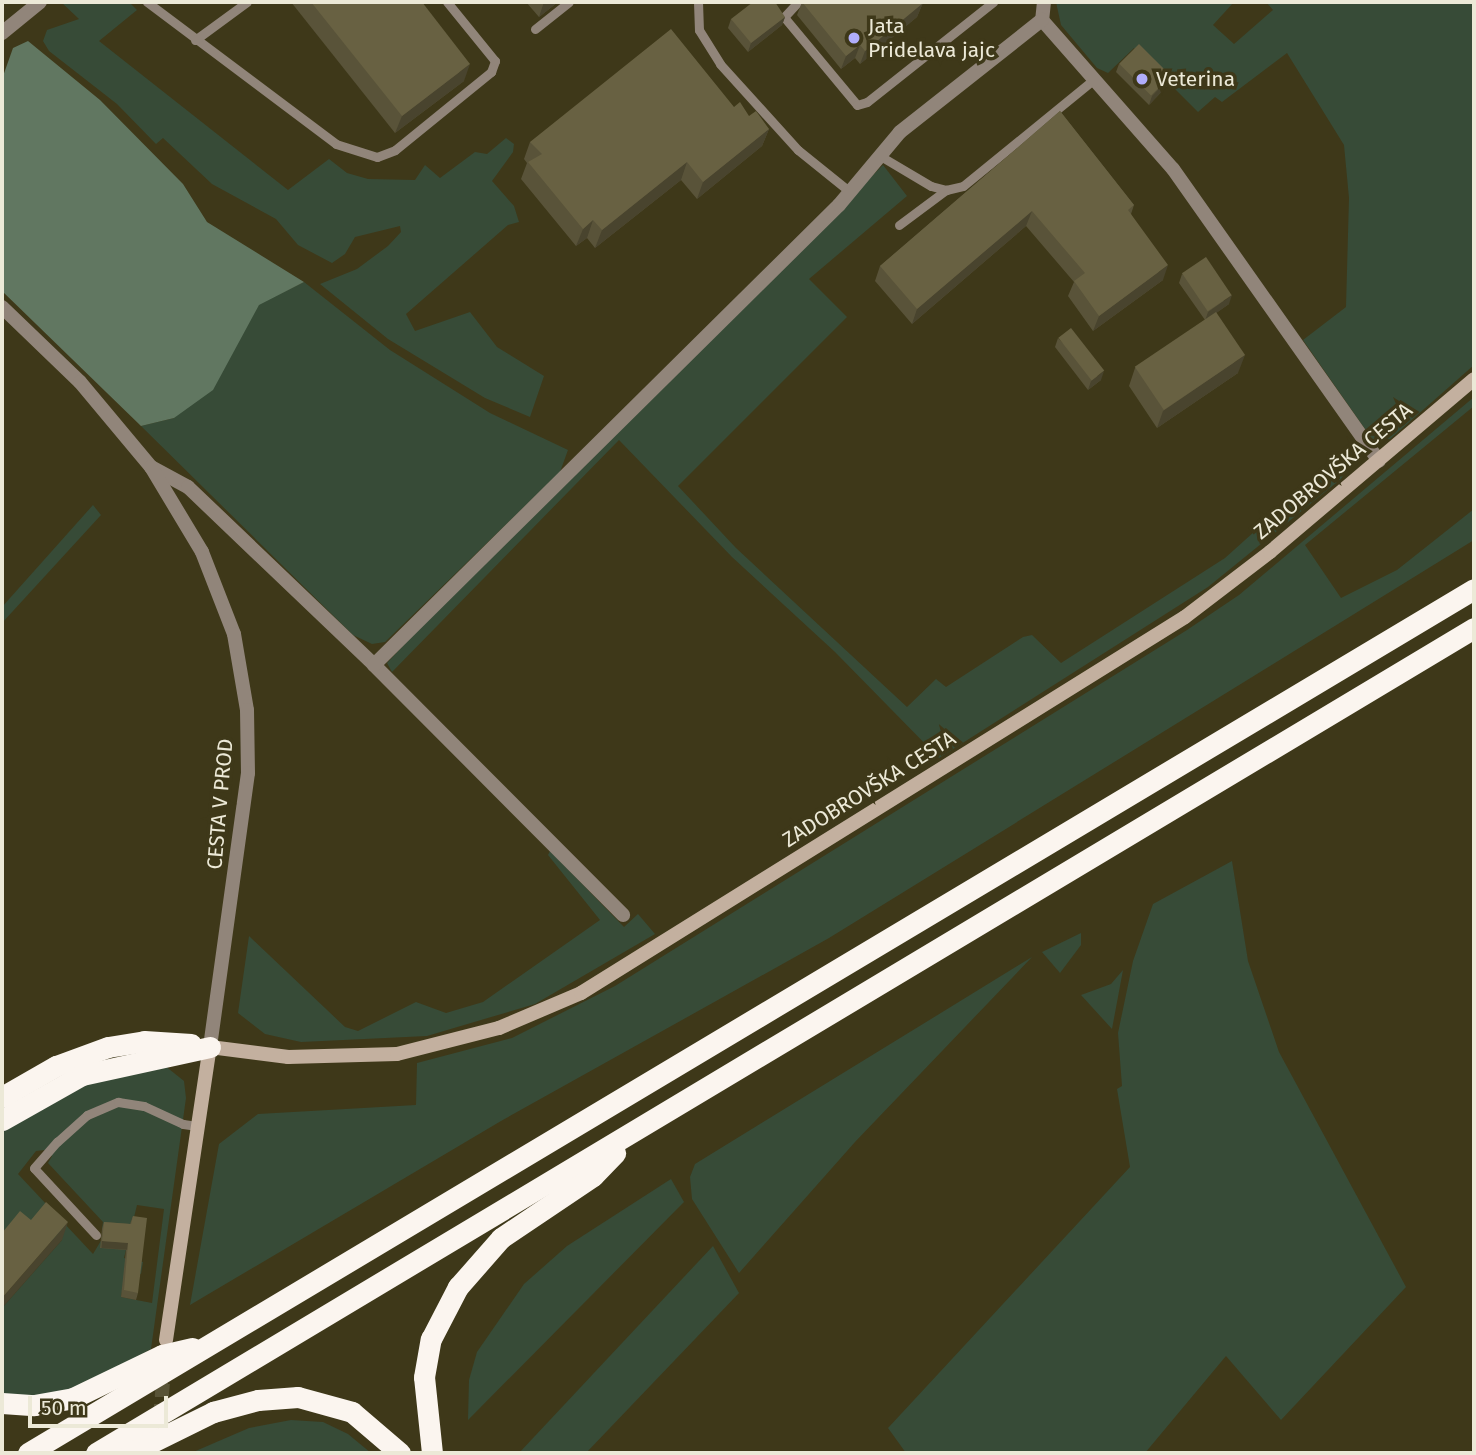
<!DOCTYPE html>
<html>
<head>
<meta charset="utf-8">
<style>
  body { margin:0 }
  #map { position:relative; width:1476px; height:1455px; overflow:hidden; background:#3e3819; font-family:"Fira Sans",sans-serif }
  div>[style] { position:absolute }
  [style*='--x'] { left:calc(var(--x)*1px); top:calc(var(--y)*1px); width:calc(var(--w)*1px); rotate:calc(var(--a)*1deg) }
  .green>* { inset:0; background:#374b37 }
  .forest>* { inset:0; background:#617761 }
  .secondary-tunnel>* { height:14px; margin-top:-7px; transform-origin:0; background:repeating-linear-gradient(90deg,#585336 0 14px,transparent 0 21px) }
  .service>* { height:9px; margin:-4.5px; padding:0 4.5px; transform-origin:4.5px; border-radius:4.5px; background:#91857a }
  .minor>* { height:14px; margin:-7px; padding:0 7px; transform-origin:7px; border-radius:7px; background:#91857a }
  .tertiary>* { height:14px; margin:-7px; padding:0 7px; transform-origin:7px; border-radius:7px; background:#91857a }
  .secondary>* { height:14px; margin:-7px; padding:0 7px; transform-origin:7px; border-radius:7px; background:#c3b09f }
  .motorway>* { height:21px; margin:-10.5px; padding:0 10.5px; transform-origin:10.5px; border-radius:10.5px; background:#fbf5ef }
  .wall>* { inset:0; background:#595339 }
  .shaded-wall>* { inset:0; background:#49442e; transform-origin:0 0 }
  .building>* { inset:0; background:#686142; transform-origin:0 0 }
  .dots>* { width:19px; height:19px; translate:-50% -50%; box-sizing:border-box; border:4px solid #3e3819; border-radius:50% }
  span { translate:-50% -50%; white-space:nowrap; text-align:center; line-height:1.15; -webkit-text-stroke:7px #3e3819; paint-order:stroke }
  .poi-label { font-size:21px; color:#ece9d7 }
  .left { translate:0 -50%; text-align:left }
  .street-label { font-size:21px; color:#ece9d7 }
  .frame { position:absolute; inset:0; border:4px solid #ece9d7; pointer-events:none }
  .scale { position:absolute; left:28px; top:1396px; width:140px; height:32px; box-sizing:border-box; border:4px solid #ece9d7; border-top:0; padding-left:9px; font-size:21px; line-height:24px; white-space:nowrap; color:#ece9d7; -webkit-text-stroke:5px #3e3819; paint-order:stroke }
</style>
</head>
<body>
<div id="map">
  <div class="green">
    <i style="clip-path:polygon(61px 2px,129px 2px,137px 10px,99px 41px,288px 190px,329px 159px,347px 173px,368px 179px,415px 180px,425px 165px,440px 178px,475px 152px,487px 154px,506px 138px,514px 144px,513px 152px,492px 181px,514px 206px,519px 222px,508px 225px,406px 314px,415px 331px,470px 312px,497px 347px,544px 376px,530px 417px,485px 398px,388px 339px,320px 284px,357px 269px,388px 246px,401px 232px,400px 226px,355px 237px,345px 254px,332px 263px,298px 245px,276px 219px,212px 184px,163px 138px,156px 144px,117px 104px,49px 51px,43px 41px,47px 30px,79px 19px)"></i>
    <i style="clip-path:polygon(1056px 2px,1234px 2px,1213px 25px,1234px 44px,1273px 10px,1266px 2px,1474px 2px,1474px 365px,1390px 439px,1372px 439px,1303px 340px,1346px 307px,1349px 198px,1344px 145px,1287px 53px,1222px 102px,1215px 97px,1198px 112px,1134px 48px,1108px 73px,1097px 68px,1061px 25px)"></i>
    <i style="clip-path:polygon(883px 165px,907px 196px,809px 279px,847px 317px,678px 486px,736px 548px,907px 707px,936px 679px,946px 687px,1023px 637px,1032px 635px,1061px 663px,1225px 558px,1353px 443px,1350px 466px,1341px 479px,1208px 587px,939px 758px,835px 652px,732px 557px,619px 440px,392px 672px,387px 663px,424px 623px)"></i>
    <i style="clip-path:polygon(304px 282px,390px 350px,490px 413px,568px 450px,560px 472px,385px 642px,372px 644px,353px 635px,141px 426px,174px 418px,238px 338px,259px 304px)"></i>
    <i style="clip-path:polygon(1474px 397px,1474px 406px,1305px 545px,1341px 598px,1397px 570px,1474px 509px,1474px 540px,829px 938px,501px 1121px,190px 1305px,219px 1144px,258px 1114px,416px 1105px,417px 1063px,512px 1038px,615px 986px,1187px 630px,1239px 595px)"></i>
    <i style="clip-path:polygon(93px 505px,101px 515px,2px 623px,2px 607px)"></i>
    <i style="clip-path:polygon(550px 851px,624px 927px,638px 914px,655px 934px,535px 1004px,427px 1036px,301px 1042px,265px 1034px,238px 1013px,249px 936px,345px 1027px,358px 1031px,416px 1002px,446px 1013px,483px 1002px,600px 920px,548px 855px)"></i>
    <i style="clip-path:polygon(1232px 861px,1248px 961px,1279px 1052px,1406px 1287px,1281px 1420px,1226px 1356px,1145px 1453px,906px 1453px,888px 1428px,1130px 1167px,1117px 1089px,1122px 1086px,1118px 1033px,1133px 961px,1153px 904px)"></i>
    <i style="clip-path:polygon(1081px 933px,1081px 945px,1060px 973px,1042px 952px)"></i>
    <i style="clip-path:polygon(1032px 957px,855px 1142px,739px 1273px,692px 1199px,690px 1177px,695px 1164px)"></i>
    <i style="clip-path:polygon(1123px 970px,1115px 1013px,1112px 1029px,1081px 995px,1111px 984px)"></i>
    <i style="clip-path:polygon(evenodd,164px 1065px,184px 1081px,186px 1098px,151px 1349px,86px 1385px,41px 1396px,2px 1394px,2px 1308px,62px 1240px,2px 1243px,2px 1131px,65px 1090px,164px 1065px,45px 1150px,52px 1156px,48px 1163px,103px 1222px,102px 1229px,108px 1229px,93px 1254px,18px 1174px,36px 1151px,45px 1150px,164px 1065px,137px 1205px,164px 1209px,152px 1303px,121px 1297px,126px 1271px,141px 1274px,143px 1262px,124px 1258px,137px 1205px)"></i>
    <i style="clip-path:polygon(671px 1179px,684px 1202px,468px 1420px,469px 1380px,477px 1352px,524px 1284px,567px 1246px)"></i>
    <i style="clip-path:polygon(713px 1246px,739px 1293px,586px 1453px,519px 1453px)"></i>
    <i style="clip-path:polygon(291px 1420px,323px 1422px,348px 1434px,371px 1453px,191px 1453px,249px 1428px)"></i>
  </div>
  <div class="forest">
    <i style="clip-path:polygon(28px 41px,100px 100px,183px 184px,207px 222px,304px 282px,259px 305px,213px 390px,174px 418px,141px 426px,2px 291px,2px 79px,13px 48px)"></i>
  </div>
  <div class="secondary-tunnel">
    <i style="--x:160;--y:1418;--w:49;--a:-85.3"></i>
  </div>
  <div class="service">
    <i style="--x:147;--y:2;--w:236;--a:36.9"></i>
    <i style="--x:336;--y:144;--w:43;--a:17.6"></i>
    <i style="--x:377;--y:157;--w:19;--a:-21"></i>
    <i style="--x:395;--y:150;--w:124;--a:-39.1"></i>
    <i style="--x:491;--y:72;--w:12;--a:-70"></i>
    <i style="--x:495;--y:61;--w:76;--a:-129.1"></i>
    <i style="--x:698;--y:2;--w:28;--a:88"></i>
    <i style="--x:699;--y:30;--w:40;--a:58"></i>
    <i style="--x:720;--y:64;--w:116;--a:47.8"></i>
    <i style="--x:798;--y:150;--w:67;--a:38.9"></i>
    <i style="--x:798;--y:2;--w:21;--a:133"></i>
    <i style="--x:784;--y:17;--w:114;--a:50.3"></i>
    <i style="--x:857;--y:105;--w:10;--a:-17"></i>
    <i style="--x:867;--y:102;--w:161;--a:-38.4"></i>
    <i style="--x:535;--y:29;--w:43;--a:-38.5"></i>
    <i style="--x:195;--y:40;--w:64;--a:-36.2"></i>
    <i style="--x:882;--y:157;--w:57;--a:30.6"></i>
    <i style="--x:931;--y:186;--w:16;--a:15"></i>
    <i style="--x:946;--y:190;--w:17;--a:-13"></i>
    <i style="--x:963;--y:186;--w:169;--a:-39.2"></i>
    <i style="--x:899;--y:225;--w:59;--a:-36.7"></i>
    <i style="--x:96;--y:1235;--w:91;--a:-132.8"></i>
    <i style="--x:34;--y:1168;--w:35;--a:-49"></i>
    <i style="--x:57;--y:1142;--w:40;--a:-42"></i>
    <i style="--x:87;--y:1115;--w:34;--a:-23"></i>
    <i style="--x:118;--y:1102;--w:26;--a:9"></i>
    <i style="--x:144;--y:1106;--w:43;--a:24.8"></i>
    <i style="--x:183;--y:1124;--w:14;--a:8"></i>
  </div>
  <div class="minor">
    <i style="--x:1044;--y:2;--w:18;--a:96"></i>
    <i style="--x:1042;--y:20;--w:198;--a:48.7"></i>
    <i style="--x:1173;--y:169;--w:357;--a:54.8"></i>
    <i style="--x:2;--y:33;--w:49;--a:-39.2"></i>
    <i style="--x:151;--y:467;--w:42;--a:28.4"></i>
    <i style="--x:188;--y:487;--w:257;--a:43.7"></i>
    <i style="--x:374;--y:665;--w:353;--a:45.1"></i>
    <i style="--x:374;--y:665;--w:654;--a:-44.69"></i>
    <i style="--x:839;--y:205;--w:95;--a:-50.1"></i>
    <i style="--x:900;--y:132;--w:181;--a:-38.3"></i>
  </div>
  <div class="tertiary">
    <i style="--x:2;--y:307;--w:108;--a:43.9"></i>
    <i style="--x:80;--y:382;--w:111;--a:50.1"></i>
    <i style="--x:151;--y:467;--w:99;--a:59"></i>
    <i style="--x:202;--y:552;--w:88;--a:68.7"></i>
    <i style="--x:234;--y:634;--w:77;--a:80.3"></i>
    <i style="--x:247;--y:710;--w:63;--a:89.1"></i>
    <i style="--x:248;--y:773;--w:277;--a:97.9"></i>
  </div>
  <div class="secondary">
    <i style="--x:166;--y:1340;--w:296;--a:-81.5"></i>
    <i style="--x:210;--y:1047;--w:79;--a:7.3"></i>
    <i style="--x:288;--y:1057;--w:109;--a:-1.6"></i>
    <i style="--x:397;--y:1054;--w:105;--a:-14.3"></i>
    <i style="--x:499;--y:1028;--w:89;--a:-23.1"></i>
    <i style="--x:581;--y:993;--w:711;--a:-31.9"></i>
    <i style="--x:1185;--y:617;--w:107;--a:-37.4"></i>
    <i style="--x:1270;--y:552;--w:267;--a:-40.3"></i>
  </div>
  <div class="motorway">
    <i style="--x:2;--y:1097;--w:62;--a:-29.9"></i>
    <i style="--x:56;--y:1066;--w:55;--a:-20.1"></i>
    <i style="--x:108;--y:1047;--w:36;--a:-9"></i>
    <i style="--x:144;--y:1041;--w:47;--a:3.7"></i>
    <i style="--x:2;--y:1120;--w:92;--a:-29.4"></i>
    <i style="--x:82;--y:1075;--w:131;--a:-12.3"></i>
    <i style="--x:2;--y:1403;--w:32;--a:4"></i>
    <i style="--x:34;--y:1405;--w:40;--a:-10"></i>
    <i style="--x:73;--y:1398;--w:99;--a:-25.8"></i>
    <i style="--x:162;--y:1355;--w:31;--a:-13"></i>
    <i style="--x:28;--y:1453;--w:1684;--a:-30.86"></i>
    <i style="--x:96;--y:1453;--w:1606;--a:-30.91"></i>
    <i style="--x:130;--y:1453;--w:93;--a:-26.3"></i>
    <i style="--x:213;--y:1412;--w:47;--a:-14.9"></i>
    <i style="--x:258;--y:1400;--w:40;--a:-4.3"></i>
    <i style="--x:298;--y:1397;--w:56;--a:15.5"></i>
    <i style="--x:352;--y:1412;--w:63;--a:40.5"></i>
    <i style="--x:432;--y:1453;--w:76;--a:-96"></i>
    <i style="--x:424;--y:1377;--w:39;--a:-80"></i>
    <i style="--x:431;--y:1339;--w:59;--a:-62.6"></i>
    <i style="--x:458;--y:1287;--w:65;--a:-48.7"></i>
    <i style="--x:501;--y:1238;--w:111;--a:-34"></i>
    <i style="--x:593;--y:1176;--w:32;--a:-46"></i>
  </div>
  <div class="wall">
    <i style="clip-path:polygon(291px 2px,422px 2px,464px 81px,395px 133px)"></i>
    <i style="clip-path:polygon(526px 2px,558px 2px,539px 17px)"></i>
    <i style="clip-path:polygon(802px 2px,922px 5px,917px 17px,860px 64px,855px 58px,841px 69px,797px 15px)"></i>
    <i style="clip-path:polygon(785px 17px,782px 25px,748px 52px,728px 28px,731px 19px)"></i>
    <i style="clip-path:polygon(1119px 64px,1171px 76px,1168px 85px,1149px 105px,1116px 72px)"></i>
    <i style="clip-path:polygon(734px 107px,769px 129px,762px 146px,697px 199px,681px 180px,595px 248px,587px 238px,576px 246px,521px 179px,527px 163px,524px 159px,530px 142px)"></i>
    <i style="clip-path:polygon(1060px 111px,1134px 205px,1131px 214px,1163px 280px,1093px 331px,1068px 296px,1074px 282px,1026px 226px,912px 324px,875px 281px,880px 266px)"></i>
    <i style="clip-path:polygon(1182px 274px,1229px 304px,1216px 313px,1238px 373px,1157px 428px,1129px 386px,1135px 368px,1205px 320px,1179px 283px)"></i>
    <i style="clip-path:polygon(1058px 338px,1101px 380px,1088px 390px,1055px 347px)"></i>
    <i style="clip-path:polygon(133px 1216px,138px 1293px,136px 1300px,121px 1297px,126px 1250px,100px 1248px,102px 1229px,104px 1222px,130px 1224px)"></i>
  </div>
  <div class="shaded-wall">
    <i style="clip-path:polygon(544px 2px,558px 2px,539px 17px)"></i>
    <i style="clip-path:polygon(917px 2px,926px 2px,922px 5px,917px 17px,860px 64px,865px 51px)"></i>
    <i style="clip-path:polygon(785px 17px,782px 25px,748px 52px,751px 43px)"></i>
    <i style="clip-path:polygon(860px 45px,855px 58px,841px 69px,846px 56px)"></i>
    <i style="clip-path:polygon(470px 64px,464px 81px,395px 133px,402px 116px)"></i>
    <i style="clip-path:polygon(1171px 76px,1168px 85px,1149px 105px,1152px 96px)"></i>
    <i style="clip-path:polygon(769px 129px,762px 146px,697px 199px,703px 182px)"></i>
    <i style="clip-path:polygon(687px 162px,681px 180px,595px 248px,602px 230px)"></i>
    <i style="clip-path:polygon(1032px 211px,1026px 226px,912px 324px,917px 309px)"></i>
    <i style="clip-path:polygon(593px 220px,587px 238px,576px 246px,583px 229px)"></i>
    <i style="clip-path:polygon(1168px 265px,1163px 280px,1093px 331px,1099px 316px)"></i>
    <i style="clip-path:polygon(1232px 295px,1229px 304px,1205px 321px,1208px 312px)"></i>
    <i style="clip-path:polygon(1245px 355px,1238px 373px,1157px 428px,1163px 411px)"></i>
    <i style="clip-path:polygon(1104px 371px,1101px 380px,1088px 390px,1091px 381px)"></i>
    <i style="clip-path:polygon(68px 1222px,62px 1240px,2px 1308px,2px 1298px)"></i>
    <i style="left:102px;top:1241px;width:26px;height:7px;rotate:4deg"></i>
  </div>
  <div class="building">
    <i style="clip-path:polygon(311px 2px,422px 2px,470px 64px,402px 116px)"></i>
    <i style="clip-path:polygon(753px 2px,775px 2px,785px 17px,751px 43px,731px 19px)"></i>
    <i style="clip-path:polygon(802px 2px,920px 2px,922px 4px,865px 51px,860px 45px,846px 56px)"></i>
    <i style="clip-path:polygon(671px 29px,734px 107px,740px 102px,749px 116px,756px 111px,769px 129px,703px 182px,687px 162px,602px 230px,593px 220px,583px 229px,528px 162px,542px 154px,530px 142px)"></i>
    <i style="left:1139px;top:44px;width:45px;height:28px;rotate:45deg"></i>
    <i style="clip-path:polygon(1060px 111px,1134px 205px,1128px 210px,1168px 265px,1099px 316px,1074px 281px,1085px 273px,1032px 211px,917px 309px,880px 266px)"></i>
    <i style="left:1206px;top:257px;width:46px;height:29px;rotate:56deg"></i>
    <i style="left:1216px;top:312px;width:52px;height:98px;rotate:56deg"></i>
    <i style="left:1071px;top:328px;width:54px;height:16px;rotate:52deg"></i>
    <i style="clip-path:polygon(46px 1202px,68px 1222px,2px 1298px,2px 1233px,20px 1211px,31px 1220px)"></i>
    <i style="clip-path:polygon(133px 1216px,147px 1218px,138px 1293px,124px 1290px,128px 1243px,102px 1241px,104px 1222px,131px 1224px)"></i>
  </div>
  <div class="dots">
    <i style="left:854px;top:38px;background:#b0adfa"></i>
    <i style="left:1142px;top:79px;background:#b0adfa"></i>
  </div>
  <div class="poi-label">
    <span class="left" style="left:868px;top:38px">Jata<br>Pridelava jajc</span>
    <span class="left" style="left:1156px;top:79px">Veterina</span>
  </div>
  <div class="street-label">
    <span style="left:1333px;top:471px;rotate:-40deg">ZADOBROVŠKA CESTA</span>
    <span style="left:869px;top:789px;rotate:-32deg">ZADOBROVŠKA CESTA</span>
    <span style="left:220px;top:804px;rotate:-85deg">CESTA V PROD</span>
  </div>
  <div class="frame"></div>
  <div class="scale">50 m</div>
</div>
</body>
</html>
